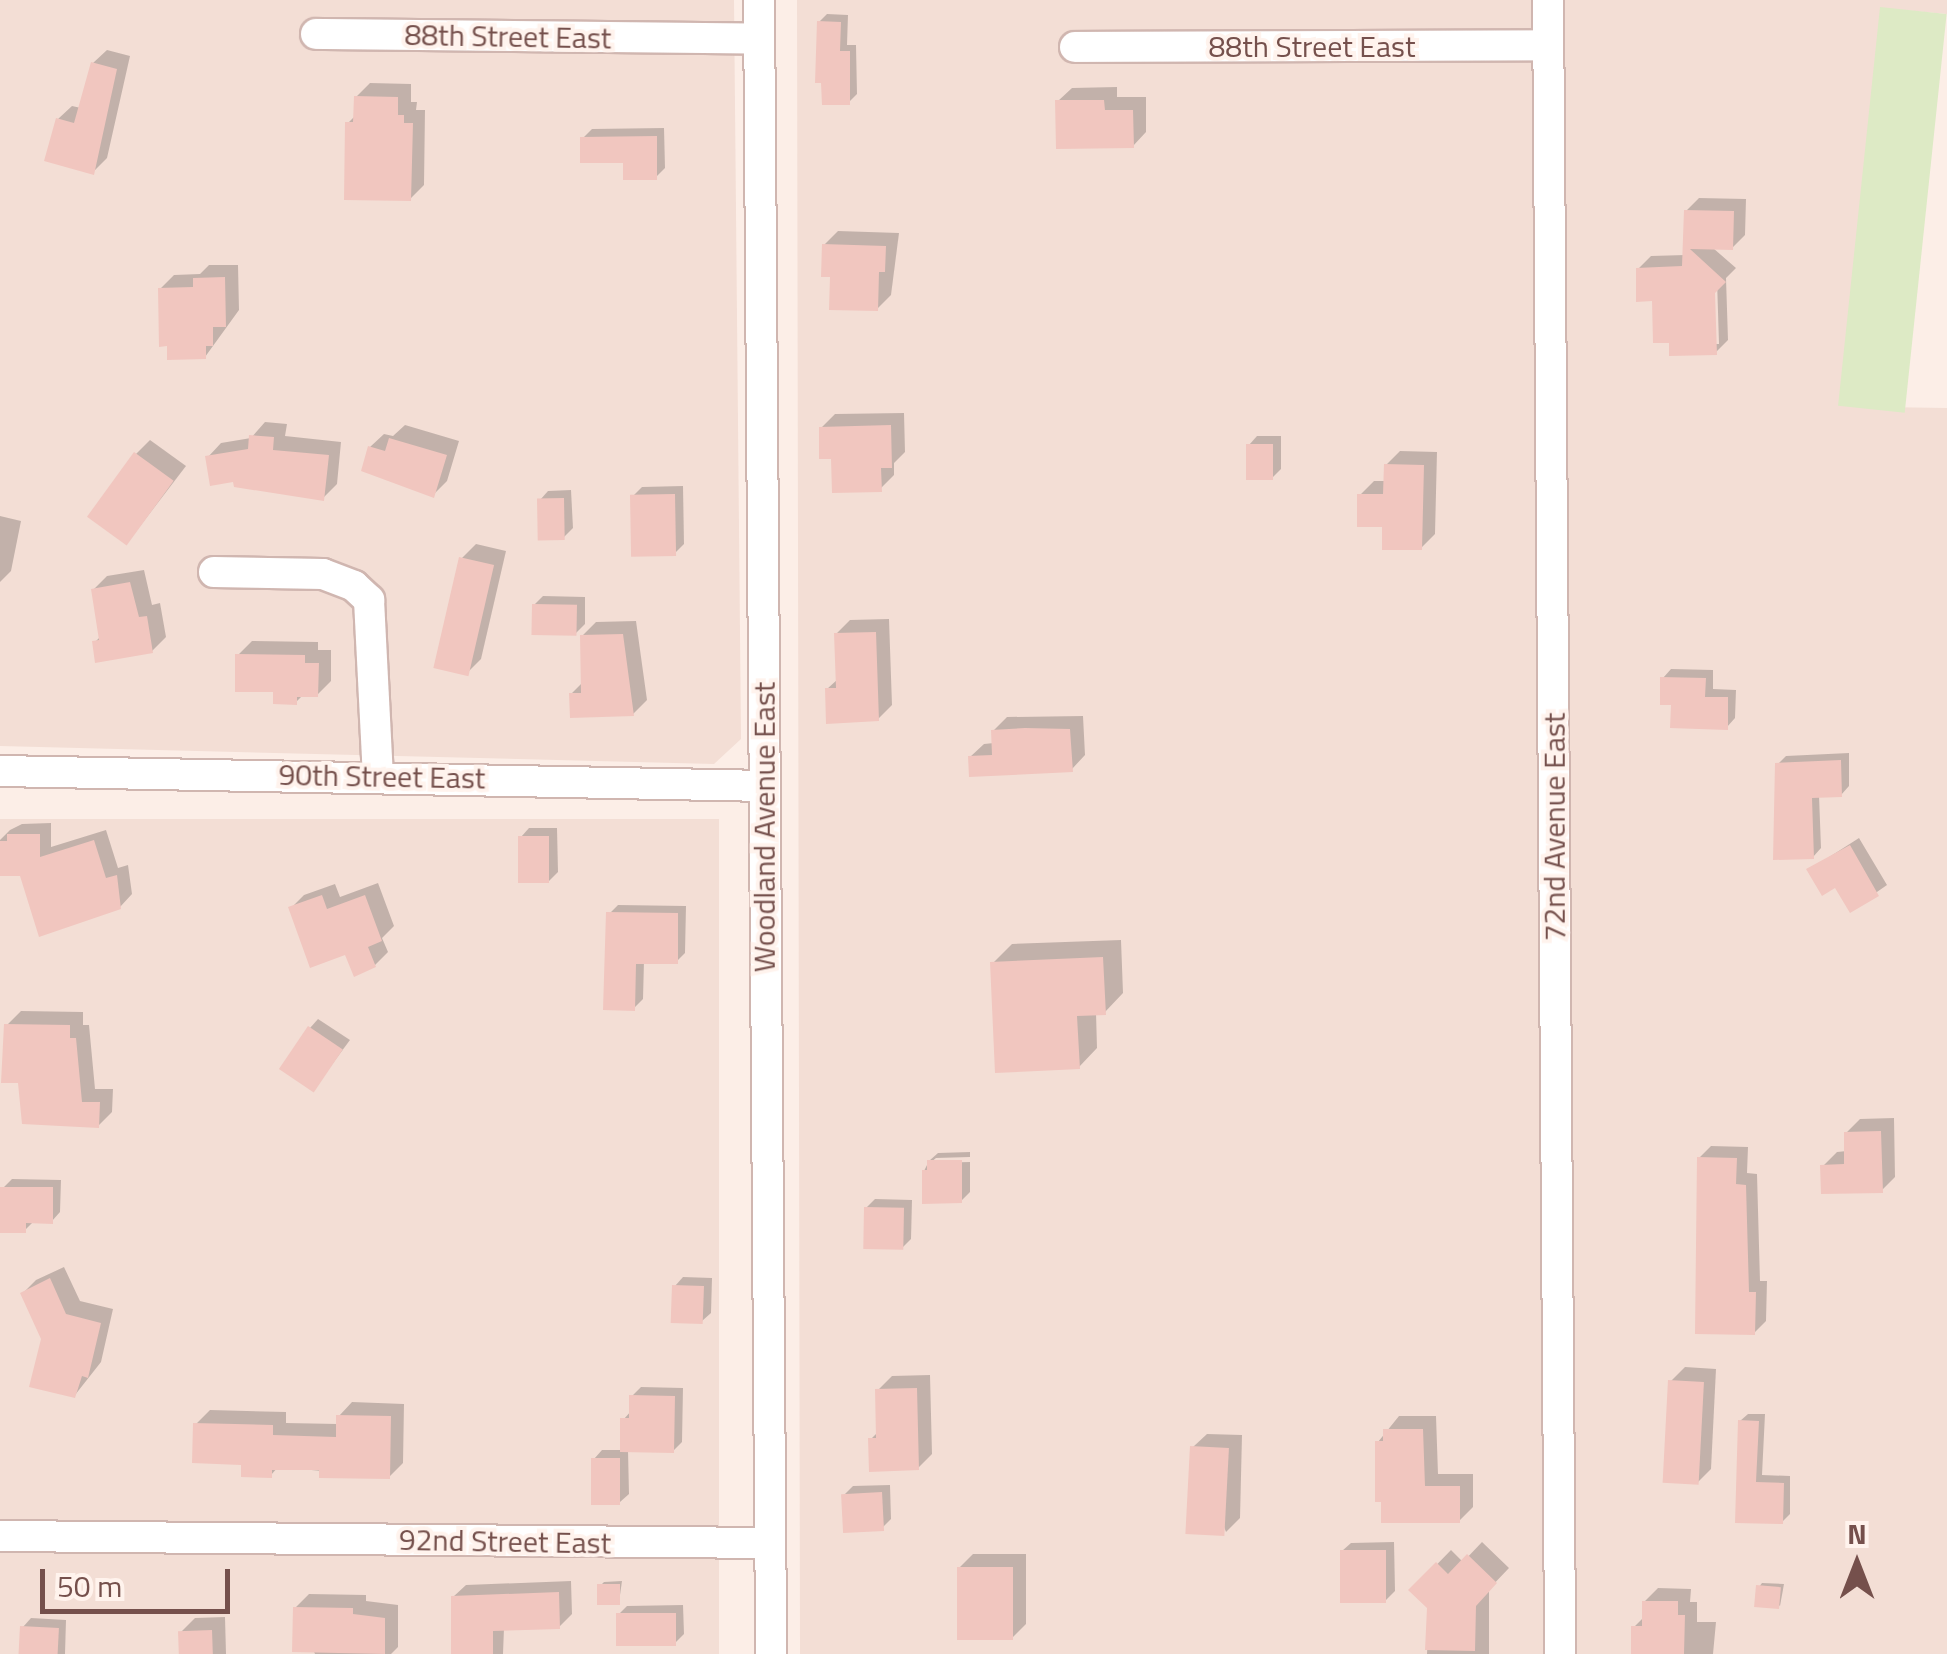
<!DOCTYPE html>
<html>
<head>
<meta charset="utf-8">
<style>
  body { margin:0 }
  #map { position:relative; width:1947px; height:1654px; overflow:hidden; background:#fceee7; font-family:"Titillium Web",sans-serif }
  div>[style] { position:absolute }
  [style*='--x'] { left:calc(var(--x)*1px); top:calc(var(--y)*1px); width:calc(var(--w)*1px); rotate:calc(var(--a)*1deg) }
  .residential>* { inset:0; background:#f3ded5; transform-origin:0 0 }
  .green>* { inset:0; background:#ddeac5; transform-origin:0 0 }
  .shadow>* { inset:0; background:#0003 }
  .building>* { inset:0; background:#f1c6bf; transform-origin:0 0 }
  .roads { filter:drop-shadow(2px 0 #d0b6b0) drop-shadow(-2px 0 #d0b6b0) drop-shadow(0 2px #d0b6b0) drop-shadow(0 -2px #d0b6b0) }
  .minor>* { height:30px; margin:-15px; padding:0 15px; transform-origin:15px; border-radius:15px; background:#fff }
  span { translate:-50% -50%; white-space:nowrap; text-align:center; line-height:1.15; -webkit-text-stroke:8px #fff3ed; paint-order:stroke }
  .street-label { font-size:30px; color:#75504c }
  .north { position:absolute; left:1807px; top:1514px; width:100px; height:100px; -webkit-text-stroke:8px #fff3ed; paint-order:stroke; rotate:0deg; font-size:28px; font-weight:700; line-height:40px; text-align:center; color:#75504c }
  .north::after { content:''; display:block; margin:auto; width:35px; height:45px; background:#75504c; clip-path:polygon(50% 0,100% 100%,50% 72%,0 100%) }
  .scale { position:absolute; left:40px; top:1569px; width:190px; height:45px; box-sizing:border-box; border:5px solid #75504c; border-top:0; padding-left:12px; font-size:30px; line-height:35px; white-space:nowrap; color:#75504c; -webkit-text-stroke:8px #fff3ed; paint-order:stroke }
</style>
</head>
<body>
<div id="map">
  <div class="residential">
    <i style="clip-path:polygon(0 0,734px 0,741px 739px,714px 764px,0 746px)"></i>
    <i style="clip-path:polygon(797px 0,1947px 0,1947px 14px,1880px 8px,1881px 407px,1947px 408px,1947px 1654px,800px 1654px)"></i>
    <i style="left:719px;top:819px;width:835px;height:719px;rotate:90deg"></i>
  </div>
  <div class="green">
    <i style="left:1880px;top:7px;width:67px;height:401px;rotate:6deg"></i>
  </div>
  <div class="shadow">
    <i style="clip-path:polygon(827px 14px,848px 15px,847px 45px,856px 45px,857px 94px,849px 102px,819px 22px)"></i>
    <i style="clip-path:polygon(107px 50px,130px 56px,107px 158px,93px 172px,58px 119px,72px 106px,81px 108px,93px 63px)"></i>
    <i style="clip-path:polygon(370px 83px,411px 84px,411px 102px,417px 102px,416px 110px,425px 110px,424px 185px,410px 199px,348px 123px,356px 115px,356px 97px)"></i>
    <i style="clip-path:polygon(1117px 87px,1117px 97px,1146px 97px,1146px 132px,1133px 146px,1058px 101px,1072px 88px)"></i>
    <i style="clip-path:polygon(664px 128px,665px 168px,656px 177px,583px 138px,592px 129px)"></i>
    <i style="clip-path:polygon(evenodd,1699px 198px,1746px 199px,1745px 235px,1732px 248px,1713px 248px,1736px 268px,1726px 278px,1728px 340px,1716px 352px,1671px 340px,1638px 269px,1651px 256px,1685px 255px,1686px 211px,1699px 198px,1717px 280px,1719px 344px,1714px 344px,1712px 281px,1717px 280px)"></i>
    <i style="clip-path:polygon(838px 231px,899px 233px,891px 295px,877px 309px,833px 275px,824px 245px)"></i>
    <i style="clip-path:polygon(209px 265px,238px 265px,239px 310px,205px 357px,160px 289px,174px 275px,200px 274px)"></i>
    <i style="clip-path:polygon(904px 413px,905px 452px,894px 463px,894px 475px,880px 489px,834px 456px,821px 428px,835px 414px)"></i>
    <i style="clip-path:polygon(265px 422px,287px 424px,285px 436px,341px 442px,337px 484px,323px 498px,208px 457px,221px 443px,251px 438px)"></i>
    <i style="clip-path:polygon(405px 425px,459px 441px,447px 481px,433px 495px,370px 447px,384px 434px,393px 436px)"></i>
    <i style="clip-path:polygon(1257px 436px,1281px 436px,1281px 469px,1273px 477px,1249px 445px)"></i>
    <i style="clip-path:polygon(150px 440px,186px 466px,127px 543px,136px 454px)"></i>
    <i style="clip-path:polygon(1400px 451px,1437px 452px,1435px 534px,1421px 548px,1384px 525px,1360px 495px,1374px 481px,1386px 481px,1386px 465px)"></i>
    <i style="clip-path:polygon(683px 486px,684px 544px,675px 553px,633px 496px,642px 487px)"></i>
    <i style="clip-path:polygon(571px 490px,573px 528px,564px 537px,540px 500px,548px 491px)"></i>
    <i style="clip-path:polygon(0 516px,21px 521px,11px 571px,0 582px)"></i>
    <i style="clip-path:polygon(476px 544px,506px 551px,481px 659px,467px 673px,462px 558px)"></i>
    <i style="clip-path:polygon(144px 570px,152px 605px,160px 603px,166px 637px,152px 651px,95px 642px,101px 636px,93px 590px,107px 576px)"></i>
    <i style="clip-path:polygon(543px 596px,585px 597px,585px 624px,576px 633px,534px 605px)"></i>
    <i style="clip-path:polygon(889px 619px,892px 705px,878px 719px,827px 689px,838px 679px,836px 634px,850px 620px)"></i>
    <i style="clip-path:polygon(636px 621px,647px 700px,633px 714px,571px 694px,583px 682px,582px 636px,596px 622px)"></i>
    <i style="clip-path:polygon(252px 641px,318px 642px,318px 650px,331px 650px,331px 681px,317px 695px,303px 695px,296px 702px,238px 655px)"></i>
    <i style="clip-path:polygon(1671px 669px,1713px 670px,1713px 689px,1736px 690px,1735px 718px,1727px 727px,1674px 703px,1663px 678px)"></i>
    <i style="clip-path:polygon(1083px 716px,1085px 755px,1072px 769px,970px 757px,984px 744px,994px 743px,994px 730px,1007px 717px)"></i>
    <i style="clip-path:polygon(1849px 753px,1849px 786px,1841px 795px,1819px 795px,1821px 848px,1813px 857px,1778px 764px,1786px 756px)"></i>
    <i style="clip-path:polygon(51px 823px,51px 847px,106px 830px,118px 868px,128px 865px,132px 894px,120px 907px,22px 873px,0 873px,0 840px,10px 830px,22px 824px)"></i>
    <i style="clip-path:polygon(529px 828px,557px 828px,558px 872px,549px 881px,521px 837px)"></i>
    <i style="clip-path:polygon(1859px 838px,1887px 885px,1851px 910px,1836px 885px,1809px 870px)"></i>
    <i style="clip-path:polygon(378px 883px,394px 926px,382px 938px,388px 952px,375px 965px,346px 952px,291px 908px,304px 895px,335px 884px,340px 897px)"></i>
    <i style="clip-path:polygon(618px 905px,686px 906px,685px 953px,677px 961px,644px 961px,643px 999px,634px 1008px,609px 914px)"></i>
    <i style="clip-path:polygon(1121px 940px,1123px 993px,1105px 1012px,1096px 1012px,1097px 1048px,1079px 1067px,993px 963px,1012px 944px)"></i>
    <i style="clip-path:polygon(21px 1011px,83px 1012px,83px 1025px,89px 1025px,95px 1089px,113px 1089px,112px 1112px,98px 1126px,20px 1081px,7px 1025px)"></i>
    <i style="clip-path:polygon(318px 1019px,350px 1040px,313px 1090px,310px 1028px)"></i>
    <i style="clip-path:polygon(1894px 1118px,1895px 1177px,1882px 1190px,1823px 1166px,1837px 1152px,1847px 1151px,1846px 1133px,1860px 1119px)"></i>
    <i style="clip-path:polygon(1711px 1146px,1748px 1147px,1747px 1173px,1757px 1174px,1760px 1281px,1767px 1281px,1766px 1321px,1754px 1333px,1699px 1158px)"></i>
    <i style="clip-path:polygon(970px 1152px,970px 1157px,936px 1158px,930px 1163px,970px 1162px,970px 1192px,961px 1201px,924px 1171px,929px 1161px,938px 1153px)"></i>
    <i style="clip-path:polygon(12px 1179px,61px 1180px,60px 1212px,52px 1221px,34px 1221px,25px 1230px,3px 1188px)"></i>
    <i style="clip-path:polygon(875px 1199px,912px 1200px,911px 1239px,902px 1248px,866px 1208px)"></i>
    <i style="clip-path:polygon(64px 1267px,80px 1301px,113px 1309px,101px 1362px,75px 1395px,23px 1293px,36px 1280px)"></i>
    <i style="clip-path:polygon(683px 1277px,712px 1278px,711px 1313px,702px 1321px,675px 1286px)"></i>
    <i style="clip-path:polygon(1685px 1367px,1716px 1369px,1711px 1469px,1697px 1483px,1671px 1381px)"></i>
    <i style="clip-path:polygon(930px 1375px,932px 1454px,918px 1468px,871px 1439px,879px 1431px,878px 1390px,892px 1376px)"></i>
    <i style="clip-path:polygon(641px 1387px,683px 1388px,682px 1442px,673px 1451px,628px 1450px,629px 1494px,620px 1502px,594px 1459px,602px 1450px,622px 1450px,623px 1420px,632px 1410px,632px 1396px)"></i>
    <i style="clip-path:polygon(352px 1402px,404px 1404px,403px 1463px,389px 1477px,278px 1467px,271px 1475px,243px 1462px,196px 1424px,210px 1410px,286px 1412px,286px 1423px,338px 1424px,339px 1416px)"></i>
    <i style="clip-path:polygon(1748px 1414px,1765px 1414px,1762px 1475px,1790px 1476px,1790px 1514px,1782px 1522px,1738px 1521px,1740px 1421px)"></i>
    <i style="clip-path:polygon(1399px 1416px,1436px 1416px,1438px 1474px,1473px 1474px,1473px 1507px,1459px 1521px,1378px 1442px)"></i>
    <i style="clip-path:polygon(1207px 1434px,1242px 1435px,1240px 1518px,1226px 1532px,1193px 1447px)"></i>
    <i style="clip-path:polygon(890px 1485px,891px 1519px,882px 1528px,844px 1495px,853px 1486px)"></i>
    <i style="clip-path:polygon(1394px 1542px,1395px 1591px,1386px 1600px,1342px 1551px,1351px 1543px)"></i>
    <i style="clip-path:polygon(1482px 1542px,1509px 1568px,1489px 1589px,1489px 1654px,1427px 1654px,1429px 1607px,1412px 1590px,1451px 1550px,1463px 1562px)"></i>
    <i style="clip-path:polygon(973px 1554px,1026px 1554px,1026px 1624px,1012px 1638px,959px 1568px)"></i>
    <i style="clip-path:polygon(571px 1581px,572px 1614px,559px 1627px,504px 1628px,503px 1654px,453px 1654px,453px 1597px,466px 1585px)"></i>
    <i style="clip-path:polygon(622px 1581px,619px 1602px,600px 1586px,604px 1582px)"></i>
    <i style="clip-path:polygon(1762px 1583px,1784px 1584px,1780px 1606px,1759px 1587px)"></i>
    <i style="clip-path:polygon(1658px 1588px,1691px 1589px,1690px 1602px,1697px 1602px,1697px 1622px,1716px 1622px,1713px 1654px,1634px 1654px,1634px 1627px,1644px 1617px,1644px 1602px)"></i>
    <i style="clip-path:polygon(309px 1594px,366px 1595px,366px 1601px,398px 1605px,398px 1647px,391px 1654px,315px 1654px,295px 1608px)"></i>
    <i style="clip-path:polygon(683px 1605px,684px 1634px,675px 1643px,618px 1615px,627px 1606px)"></i>
    <i style="clip-path:polygon(225px 1617px,226px 1654px,181px 1654px,181px 1632px,195px 1618px)"></i>
    <i style="clip-path:polygon(31px 1618px,66px 1620px,65px 1654px,22px 1654px,23px 1627px)"></i>
  </div>
  <div class="building">
    <i style="clip-path:polygon(817px 21px,841px 22px,840px 51px,850px 51px,850px 105px,822px 105px,821px 83px,815px 83px)"></i>
    <i style="clip-path:polygon(91px 62px,117px 69px,94px 175px,44px 161px,56px 118px,74px 123px)"></i>
    <i style="clip-path:polygon(354px 96px,398px 97px,398px 115px,404px 115px,404px 123px,413px 123px,411px 201px,344px 200px,345px 122px,353px 122px)"></i>
    <i style="clip-path:polygon(1055px 100px,1104px 100px,1105px 110px,1133px 110px,1134px 148px,1056px 149px)"></i>
    <i style="clip-path:polygon(657px 136px,657px 180px,623px 180px,623px 163px,580px 163px,580px 137px)"></i>
    <i style="clip-path:polygon(1684px 210px,1734px 211px,1733px 250px,1690px 249px,1726px 282px,1715px 293px,1717px 355px,1669px 356px,1669px 343px,1653px 343px,1652px 301px,1636px 302px,1636px 268px,1682px 266px)"></i>
    <i style="clip-path:polygon(822px 244px,886px 246px,885px 272px,879px 272px,878px 311px,829px 310px,830px 277px,821px 277px)"></i>
    <i style="clip-path:polygon(225px 277px,226px 327px,213px 327px,213px 346px,206px 346px,206px 359px,167px 360px,167px 346px,159px 347px,158px 288px,193px 287px,193px 278px)"></i>
    <i style="clip-path:polygon(891px 425px,892px 468px,881px 468px,882px 492px,832px 493px,831px 459px,819px 459px,819px 427px)"></i>
    <i style="clip-path:polygon(249px 435px,274px 437px,273px 450px,329px 455px,324px 501px,234px 487px,233px 482px,210px 486px,205px 456px,248px 449px)"></i>
    <i style="clip-path:polygon(389px 438px,447px 455px,434px 498px,361px 471px,368px 446px,385px 451px)"></i>
    <i style="left:1246px;top:444px;width:27px;height:36px"></i>
    <i style="left:134px;top:452px;width:49px;height:80px;rotate:36deg"></i>
    <i style="clip-path:polygon(1384px 464px,1424px 465px,1422px 550px,1382px 550px,1382px 527px,1357px 527px,1357px 494px,1383px 494px)"></i>
    <i style="left:675px;top:494px;width:62px;height:45px;rotate:89deg"></i>
    <i style="left:564px;top:498px;width:42px;height:27px;rotate:89deg"></i>
    <i style="left:459px;top:557px;width:36px;height:114px;rotate:13deg"></i>
    <i style="clip-path:polygon(130px 582px,139px 617px,147px 616px,153px 653px,95px 663px,92px 641px,99px 640px,91px 589px)"></i>
    <i style="left:532px;top:604px;width:45px;height:31px;rotate:1deg"></i>
    <i style="clip-path:polygon(876px 632px,879px 721px,826px 724px,825px 688px,836px 688px,834px 633px)"></i>
    <i style="clip-path:polygon(623px 634px,634px 716px,570px 718px,569px 693px,581px 693px,580px 635px)"></i>
    <i style="clip-path:polygon(235px 654px,305px 655px,305px 663px,319px 663px,318px 697px,297px 697px,297px 705px,273px 704px,273px 692px,235px 692px)"></i>
    <i style="clip-path:polygon(1660px 677px,1706px 678px,1705px 697px,1728px 697px,1728px 730px,1670px 728px,1671px 705px,1660px 705px)"></i>
    <i style="clip-path:polygon(1025px 728px,1070px 729px,1073px 772px,969px 777px,968px 756px,992px 755px,991px 730px)"></i>
    <i style="clip-path:polygon(1841px 760px,1842px 797px,1812px 798px,1814px 859px,1773px 860px,1775px 763px)"></i>
    <i style="clip-path:polygon(7px 834px,40px 834px,40px 857px,94px 840px,106px 878px,117px 875px,121px 909px,39px 937px,20px 876px,0 876px,0 841px,7px 841px)"></i>
    <i style="left:518px;top:836px;width:31px;height:47px"></i>
    <i style="clip-path:polygon(1850px 845px,1879px 896px,1850px 913px,1835px 888px,1822px 896px,1806px 869px)"></i>
    <i style="clip-path:polygon(322px 895px,327px 909px,365px 895px,382px 941px,368px 947px,376px 967px,354px 977px,345px 955px,310px 968px,288px 907px)"></i>
    <i style="clip-path:polygon(606px 912px,678px 913px,678px 964px,636px 964px,635px 1011px,603px 1010px)"></i>
    <i style="clip-path:polygon(1103px 957px,1106px 1015px,1077px 1016px,1080px 1069px,995px 1073px,990px 962px)"></i>
    <i style="clip-path:polygon(4px 1024px,70px 1025px,70px 1038px,76px 1038px,82px 1102px,100px 1102px,99px 1128px,22px 1124px,18px 1083px,1px 1083px)"></i>
    <i style="left:308px;top:1026px;width:42px;height:52px;rotate:34deg"></i>
    <i style="clip-path:polygon(1881px 1131px,1883px 1193px,1821px 1194px,1820px 1165px,1844px 1164px,1844px 1132px)"></i>
    <i style="clip-path:polygon(1697px 1157px,1737px 1158px,1736px 1184px,1746px 1185px,1749px 1292px,1756px 1292px,1755px 1335px,1695px 1334px)"></i>
    <i style="clip-path:polygon(927px 1160px,962px 1160px,962px 1203px,922px 1204px,922px 1170px,927px 1170px)"></i>
    <i style="clip-path:polygon(0 1187px,53px 1187px,53px 1224px,26px 1223px,26px 1233px,0 1233px)"></i>
    <i style="left:864px;top:1207px;width:40px;height:42px;rotate:1deg"></i>
    <i style="clip-path:polygon(50px 1278px,66px 1314px,101px 1323px,88px 1378px,82px 1376px,75px 1398px,29px 1387px,41px 1339px,20px 1293px)"></i>
    <i style="left:672px;top:1285px;width:32px;height:38px;rotate:2deg"></i>
    <i style="left:1668px;top:1380px;width:36px;height:103px;rotate:3deg"></i>
    <i style="clip-path:polygon(917px 1388px,919px 1470px,869px 1472px,868px 1438px,876px 1438px,875px 1389px)"></i>
    <i style="clip-path:polygon(629px 1395px,675px 1396px,674px 1453px,620px 1452px,620px 1418px,629px 1418px)"></i>
    <i style="clip-path:polygon(336px 1415px,391px 1416px,390px 1479px,319px 1478px,319px 1470px,272px 1470px,272px 1478px,241px 1477px,241px 1465px,192px 1463px,193px 1423px,273px 1425px,273px 1435px,336px 1437px)"></i>
    <i style="clip-path:polygon(1738px 1420px,1759px 1421px,1756px 1482px,1784px 1483px,1783px 1524px,1735px 1523px)"></i>
    <i style="clip-path:polygon(1383px 1429px,1423px 1429px,1425px 1486px,1460px 1486px,1460px 1523px,1381px 1523px,1381px 1502px,1375px 1502px,1375px 1441px,1383px 1441px)"></i>
    <i style="left:1190px;top:1446px;width:39px;height:88px;rotate:3deg"></i>
    <i style="left:591px;top:1458px;width:29px;height:47px"></i>
    <i style="left:882px;top:1492px;width:39px;height:41px;rotate:87deg"></i>
    <i style="left:1340px;top:1550px;width:46px;height:53px"></i>
    <i style="clip-path:polygon(1467px 1554px,1497px 1583px,1476px 1606px,1475px 1651px,1425px 1650px,1427px 1608px,1408px 1590px,1436px 1562px,1448px 1574px)"></i>
    <i style="left:957px;top:1567px;width:56px;height:73px"></i>
    <i style="left:620px;top:1584px;width:21px;height:23px;rotate:90deg"></i>
    <i style="left:1756px;top:1585px;width:25px;height:22px;rotate:5deg"></i>
    <i style="clip-path:polygon(559px 1592px,560px 1629px,493px 1631px,493px 1654px,451px 1654px,451px 1596px)"></i>
    <i style="clip-path:polygon(1642px 1601px,1678px 1601px,1678px 1615px,1685px 1615px,1684px 1654px,1631px 1654px,1631px 1626px,1642px 1626px)"></i>
    <i style="clip-path:polygon(293px 1607px,353px 1608px,353px 1614px,385px 1618px,385px 1654px,292px 1652px)"></i>
    <i style="left:676px;top:1613px;width:33px;height:60px;rotate:90deg"></i>
    <i style="left:20px;top:1626px;width:39px;height:28px;rotate:3deg"></i>
    <i style="left:212px;top:1630px;width:24px;height:34px;rotate:88deg"></i>
  </div>
  <div class="roads">
    <div class="minor">
      <i style="--x:759;--y:0;--w:1654;--a:89.58"></i>
      <i style="--x:1548;--y:0;--w:1654;--a:89.58"></i>
      <i style="--x:316;--y:34;--w:443;--a:0.6"></i>
      <i style="--x:1075;--y:47;--w:473;--a:-0.2"></i>
      <i style="--x:214;--y:572;--w:109;--a:1.1"></i>
      <i style="--x:323;--y:574;--w:33;--a:21"></i>
      <i style="--x:354;--y:586;--w:21;--a:43"></i>
      <i style="--x:369;--y:600;--w:175;--a:87.1"></i>
      <i style="--x:0;--y:771;--w:764;--a:1.12"></i>
      <i style="--x:0;--y:1536;--w:770;--a:0.52"></i>
    </div>
  </div>
  <div class="street-label">
    <span style="left:508px;top:36px;rotate:1deg">88th Street East</span>
    <span style="left:1312px;top:46px">88th Street East</span>
    <span style="left:382px;top:776px;rotate:1deg">90th Street East</span>
    <span style="left:764px;top:827px;rotate:-90deg">Woodland Avenue East</span>
    <span style="left:1554px;top:827px;rotate:-90deg">72nd Avenue East</span>
    <span style="left:505px;top:1541px;rotate:1deg">92nd Street East</span>
  </div>
  <div class="north">N</div>
  <div class="scale">50 m</div>
</div>
</body>
</html>
